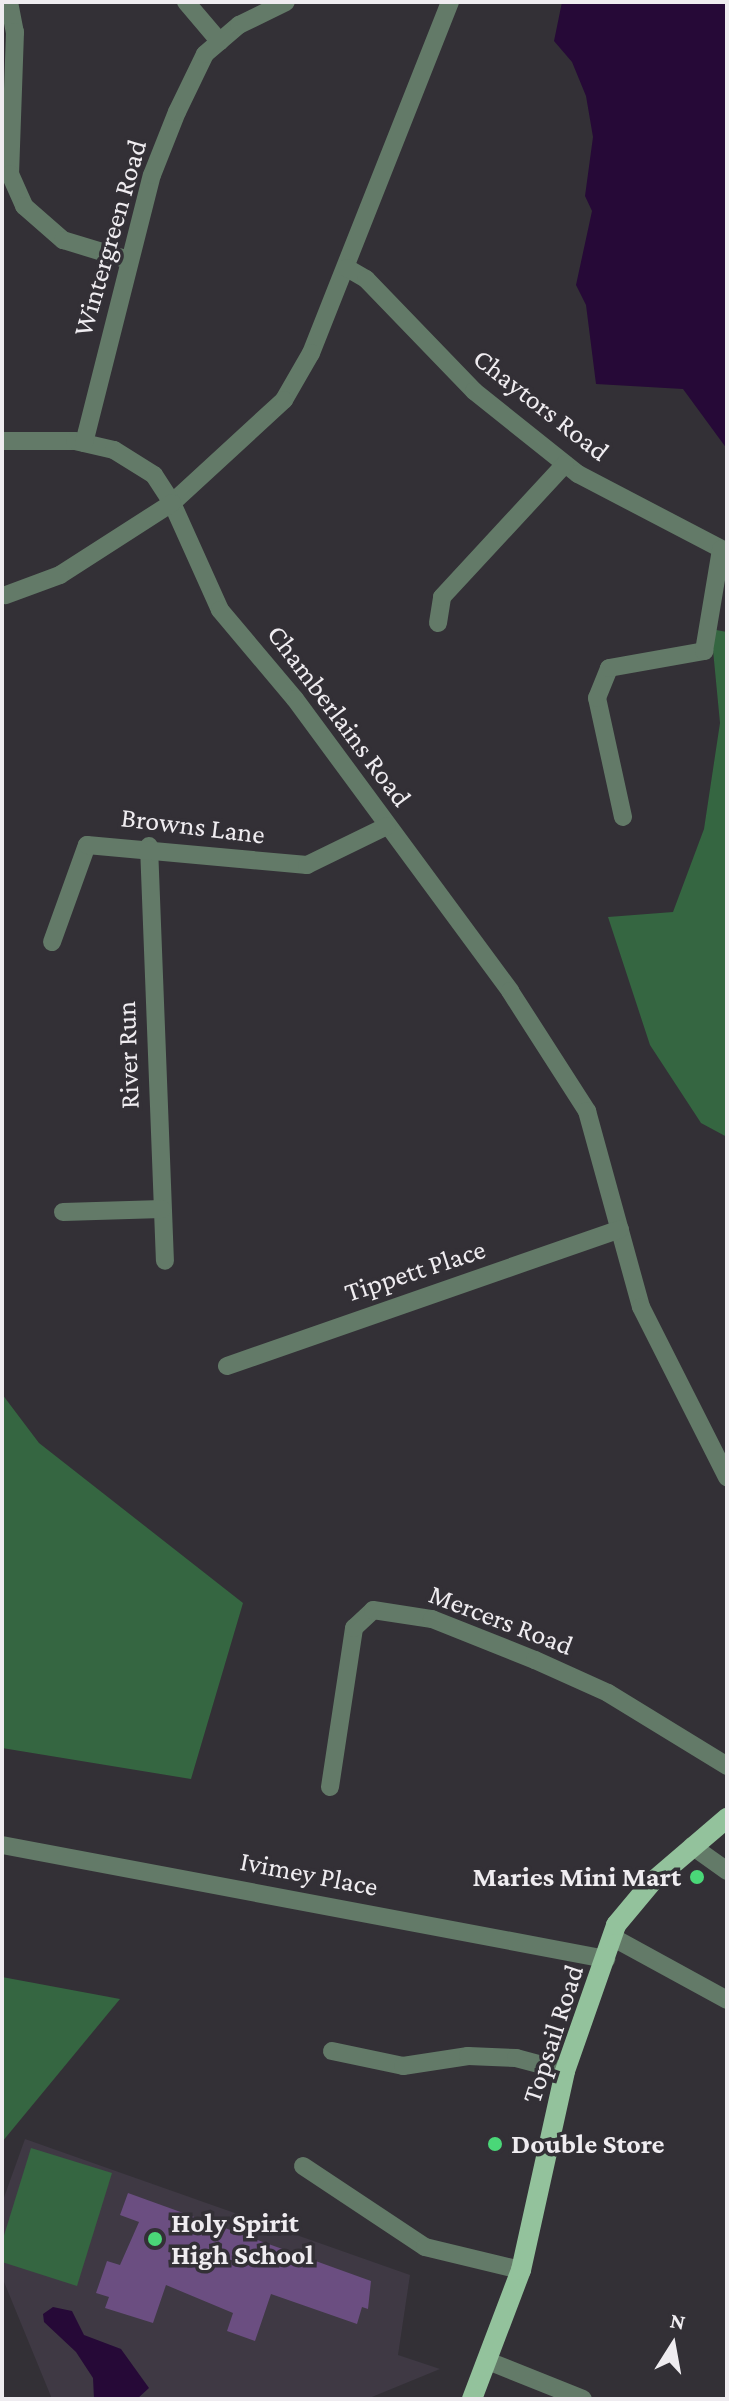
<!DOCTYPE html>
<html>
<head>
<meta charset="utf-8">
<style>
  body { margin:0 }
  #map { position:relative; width:729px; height:2401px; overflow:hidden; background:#333036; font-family:"Crimson Pro",serif }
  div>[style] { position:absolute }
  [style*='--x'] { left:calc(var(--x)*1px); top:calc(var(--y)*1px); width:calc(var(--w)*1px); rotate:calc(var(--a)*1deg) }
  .built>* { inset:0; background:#3f3944 }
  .green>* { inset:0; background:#356641 }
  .water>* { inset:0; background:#260937 }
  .building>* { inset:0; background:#6b4e81 }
  .minor>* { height:18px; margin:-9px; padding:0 9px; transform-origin:9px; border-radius:9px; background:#637a68 }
  .major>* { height:20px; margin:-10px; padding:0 10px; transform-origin:10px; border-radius:10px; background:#93c29c }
  .dots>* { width:22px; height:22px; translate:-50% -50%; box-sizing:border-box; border:4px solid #333036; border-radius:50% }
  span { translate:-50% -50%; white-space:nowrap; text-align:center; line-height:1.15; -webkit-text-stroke:7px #333036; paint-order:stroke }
  .street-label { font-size:28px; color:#efecf0 }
  .poi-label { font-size:28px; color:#efecf0; font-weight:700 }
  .right { translate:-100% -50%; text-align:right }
  .left { translate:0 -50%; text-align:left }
  .frame { position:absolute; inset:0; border:4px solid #efecf0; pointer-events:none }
  .north { position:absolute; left:633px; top:2305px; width:80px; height:80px; -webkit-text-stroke:6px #333036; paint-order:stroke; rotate:11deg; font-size:22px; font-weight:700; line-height:32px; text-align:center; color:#efecf0 }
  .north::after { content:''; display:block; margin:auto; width:28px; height:36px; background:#efecf0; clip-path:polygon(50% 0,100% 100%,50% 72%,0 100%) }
</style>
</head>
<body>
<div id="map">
  <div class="built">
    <i style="clip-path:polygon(25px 2139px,410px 2275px,398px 2355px,440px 2369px,367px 2399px,52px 2399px,2px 2277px,2px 2203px)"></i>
  </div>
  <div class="green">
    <i style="clip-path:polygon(711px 629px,727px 632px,727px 1137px,701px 1123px,650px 1045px,608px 917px,673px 912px,704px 829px,720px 723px)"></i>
    <i style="clip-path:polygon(2px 1394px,39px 1443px,243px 1603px,191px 1779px,2px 1748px)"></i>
    <i style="clip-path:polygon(2px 1977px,120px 1999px,2px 2142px)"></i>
    <i style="clip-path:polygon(31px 2148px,112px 2173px,77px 2286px,2px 2262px,2px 2242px)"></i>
  </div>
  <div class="water">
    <i style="clip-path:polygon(562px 2px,727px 2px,727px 449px,683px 389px,596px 384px,586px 305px,576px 285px,592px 211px,585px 196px,593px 137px,586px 96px,572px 62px,554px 41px)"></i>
    <i style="clip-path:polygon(53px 2307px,72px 2311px,84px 2335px,121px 2349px,149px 2388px,137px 2399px,94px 2399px,93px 2378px,76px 2352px,44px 2322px,43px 2314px)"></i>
  </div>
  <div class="building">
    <i style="clip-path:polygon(128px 2193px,371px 2281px,368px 2309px,362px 2307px,357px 2324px,271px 2294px,255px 2341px,227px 2331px,233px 2313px,166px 2285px,153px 2323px,105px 2308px,109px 2297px,96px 2293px,107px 2261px,120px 2265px,139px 2222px,120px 2215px)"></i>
  </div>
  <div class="minor">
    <i style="--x:9;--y:2;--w:31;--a:79"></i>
    <i style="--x:15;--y:32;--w:142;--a:92"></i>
    <i style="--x:10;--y:174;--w:35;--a:66"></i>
    <i style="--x:24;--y:206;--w:52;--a:41.1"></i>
    <i style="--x:63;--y:240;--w:69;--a:16.9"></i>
    <i style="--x:186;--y:2;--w:52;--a:49.6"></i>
    <i style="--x:450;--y:2;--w:378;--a:111.6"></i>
    <i style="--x:311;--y:353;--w:54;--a:119.9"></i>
    <i style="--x:284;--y:400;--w:152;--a:137.4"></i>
    <i style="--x:172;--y:503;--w:117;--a:65.8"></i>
    <i style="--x:220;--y:610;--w:116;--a:49.9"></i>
    <i style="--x:295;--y:699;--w:363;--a:53.6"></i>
    <i style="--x:510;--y:991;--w:143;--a:57.3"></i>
    <i style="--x:587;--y:1111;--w:203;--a:74.6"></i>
    <i style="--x:641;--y:1307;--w:191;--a:63.2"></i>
    <i style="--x:347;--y:268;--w:22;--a:30"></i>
    <i style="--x:366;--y:279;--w:156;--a:46"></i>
    <i style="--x:474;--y:391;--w:133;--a:38.6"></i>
    <i style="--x:578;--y:474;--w:168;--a:27.6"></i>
    <i style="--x:2;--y:441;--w:73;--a:0"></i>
    <i style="--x:75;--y:441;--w:40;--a:13"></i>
    <i style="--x:114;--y:450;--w:47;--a:32"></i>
    <i style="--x:154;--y:475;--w:33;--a:57"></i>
    <i style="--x:172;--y:503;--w:133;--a:147.3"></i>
    <i style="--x:60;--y:575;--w:58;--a:159.7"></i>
    <i style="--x:84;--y:443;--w:276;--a:-75.8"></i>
    <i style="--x:152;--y:175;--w:68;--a:-68.4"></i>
    <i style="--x:177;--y:112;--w:64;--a:-64.2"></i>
    <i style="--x:205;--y:54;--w:45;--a:-40.5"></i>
    <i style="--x:239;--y:25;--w:52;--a:-26.1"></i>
    <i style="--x:438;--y:623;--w:26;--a:-81"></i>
    <i style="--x:442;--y:597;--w:181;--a:-47.2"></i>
    <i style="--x:623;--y:817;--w:122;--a:-102.3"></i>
    <i style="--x:597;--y:698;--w:32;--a:-68"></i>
    <i style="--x:609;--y:668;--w:97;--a:-10.1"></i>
    <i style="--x:704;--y:651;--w:103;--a:-80.5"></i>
    <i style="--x:149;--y:846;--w:415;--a:87.8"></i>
    <i style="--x:52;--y:942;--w:103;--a:-70.2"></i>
    <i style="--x:87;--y:845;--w:221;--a:5.2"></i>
    <i style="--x:307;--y:865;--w:89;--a:-26"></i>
    <i style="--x:63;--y:1212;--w:99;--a:-1.7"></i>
    <i style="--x:227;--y:1366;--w:416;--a:-19.2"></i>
    <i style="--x:330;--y:1787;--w:161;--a:-81.4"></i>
    <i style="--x:354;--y:1628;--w:26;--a:-43"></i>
    <i style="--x:373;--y:1610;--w:60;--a:8.7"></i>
    <i style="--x:432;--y:1619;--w:111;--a:21.7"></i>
    <i style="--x:535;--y:1660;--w:80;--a:24.3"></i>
    <i style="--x:608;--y:1693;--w:140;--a:31.5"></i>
    <i style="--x:2;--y:1845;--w:615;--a:10.69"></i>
    <i style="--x:692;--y:1846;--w:43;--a:35.5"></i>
    <i style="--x:612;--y:1937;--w:131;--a:28.7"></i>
    <i style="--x:332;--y:2051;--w:73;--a:11.9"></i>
    <i style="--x:403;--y:2066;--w:66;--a:-8.7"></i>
    <i style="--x:468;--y:2056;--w:48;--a:2.4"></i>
    <i style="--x:516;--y:2058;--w:51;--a:14.9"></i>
    <i style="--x:303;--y:2166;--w:146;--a:33.6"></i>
    <i style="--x:425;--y:2247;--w:99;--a:13.5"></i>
    <i style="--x:488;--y:2361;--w:102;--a:21.8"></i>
  </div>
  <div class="major">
    <i style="--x:472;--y:2399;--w:138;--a:-69.2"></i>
    <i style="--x:521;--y:2270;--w:204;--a:-77.5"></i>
    <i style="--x:565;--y:2071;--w:155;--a:-70.7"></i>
    <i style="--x:616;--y:1925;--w:56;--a:-50.1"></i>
    <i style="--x:652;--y:1882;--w:99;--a:-40.5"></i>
  </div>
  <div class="dots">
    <i style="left:697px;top:1877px;background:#4ad778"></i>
    <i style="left:495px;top:2144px;background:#4ad778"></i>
    <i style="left:155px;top:2239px;background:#4ad778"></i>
  </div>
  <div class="street-label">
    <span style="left:110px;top:238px;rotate:-74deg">Wintergreen Road</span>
    <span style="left:541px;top:405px;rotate:38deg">Chaytors Road</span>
    <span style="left:339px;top:716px;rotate:53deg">Chamberlains Road</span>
    <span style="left:193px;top:826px;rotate:7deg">Browns Lane</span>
    <span style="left:128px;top:1055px;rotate:-92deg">River Run</span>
    <span style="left:415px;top:1271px;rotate:-18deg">Tippett Place</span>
    <span style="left:501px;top:1620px;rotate:21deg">Mercers Road</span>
    <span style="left:309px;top:1874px;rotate:11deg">Ivimey Place</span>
    <span style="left:553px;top:2034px;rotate:-72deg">Topsail Road</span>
  </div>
  <div class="poi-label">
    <span class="right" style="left:681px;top:1877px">Maries Mini Mart</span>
    <span class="left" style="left:511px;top:2144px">Double Store</span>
    <span class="left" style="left:171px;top:2239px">Holy Spirit<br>High School</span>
  </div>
  <div class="frame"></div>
  <div class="north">N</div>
</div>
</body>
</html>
